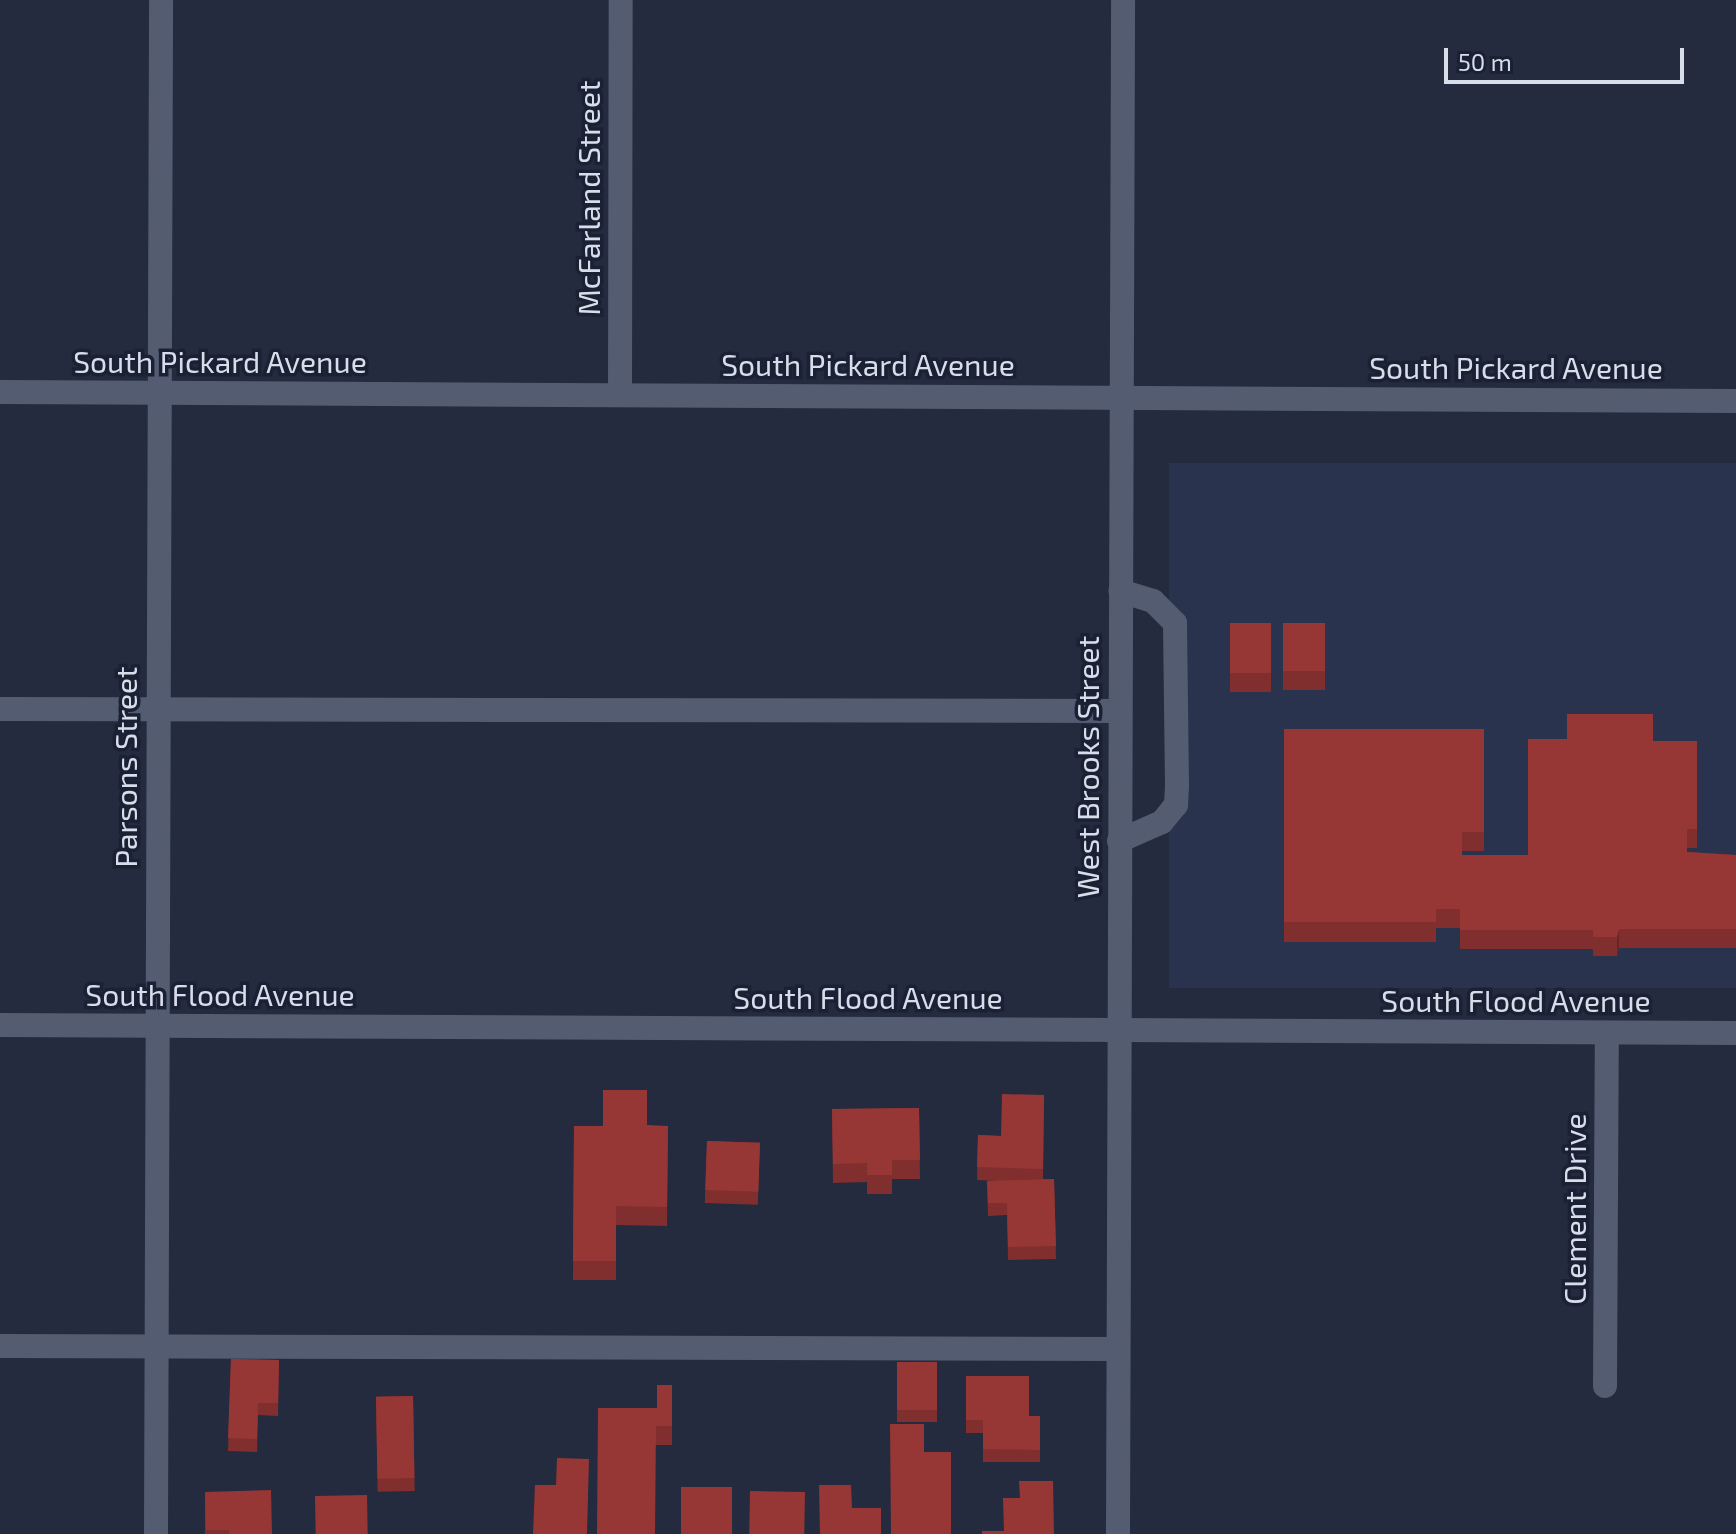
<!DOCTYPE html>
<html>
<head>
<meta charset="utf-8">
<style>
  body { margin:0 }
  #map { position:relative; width:1736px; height:1534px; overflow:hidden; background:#242b3e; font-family:"Exo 2",sans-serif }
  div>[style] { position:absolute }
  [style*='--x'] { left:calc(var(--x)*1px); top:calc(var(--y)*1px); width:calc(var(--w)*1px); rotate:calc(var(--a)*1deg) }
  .built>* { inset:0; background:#2a334d; transform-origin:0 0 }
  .minor>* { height:24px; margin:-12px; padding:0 12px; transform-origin:12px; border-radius:12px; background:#545c72 }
  .wall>* { inset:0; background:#812f2e; transform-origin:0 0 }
  .shaded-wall>* { inset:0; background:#692625 }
  .building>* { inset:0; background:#963735; transform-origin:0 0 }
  span { translate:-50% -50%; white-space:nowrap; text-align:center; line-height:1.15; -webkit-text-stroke:7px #1a2134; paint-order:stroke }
  .street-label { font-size:30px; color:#d8ddea }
  .scale { position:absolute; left:1444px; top:48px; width:240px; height:36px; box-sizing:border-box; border:4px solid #d8ddea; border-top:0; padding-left:10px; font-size:24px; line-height:28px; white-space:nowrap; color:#d8ddea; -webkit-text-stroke:6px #1a2134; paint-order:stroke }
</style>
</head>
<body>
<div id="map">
  <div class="built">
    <i style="left:1169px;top:463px;width:567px;height:525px"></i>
  </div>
  <div class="minor">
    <i style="--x:0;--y:392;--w:1736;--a:0.3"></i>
    <i style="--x:620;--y:395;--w:395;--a:-89.9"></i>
    <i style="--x:0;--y:709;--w:1119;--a:0.1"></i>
    <i style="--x:1119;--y:841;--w:47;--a:-23.8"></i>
    <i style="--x:1162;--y:822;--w:22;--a:-51"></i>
    <i style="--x:1176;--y:805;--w:18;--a:-87"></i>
    <i style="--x:1177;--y:787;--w:164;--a:-90.7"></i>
    <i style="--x:1175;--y:623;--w:31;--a:-135"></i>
    <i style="--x:1153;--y:601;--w:34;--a:-163"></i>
    <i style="--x:0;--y:1025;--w:1736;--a:0.26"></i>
    <i style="--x:0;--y:1346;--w:1118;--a:0.15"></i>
    <i style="--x:1605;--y:1386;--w:353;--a:-89.7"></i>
    <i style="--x:156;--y:1534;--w:1534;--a:-89.81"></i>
    <i style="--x:1118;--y:1534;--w:1534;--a:-89.81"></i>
  </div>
  <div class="wall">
    <i style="left:1230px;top:623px;width:41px;height:69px"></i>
    <i style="left:1283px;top:623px;width:42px;height:67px"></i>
    <i style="clip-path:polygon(1284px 729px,1484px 729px,1484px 851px,1462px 851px,1462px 855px,1528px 855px,1653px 741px,1697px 741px,1697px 848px,1687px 848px,1687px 852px,1736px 855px,1736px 948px,1619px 948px,1617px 956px,1593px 956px,1593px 949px,1460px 949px,1460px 928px,1436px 928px,1436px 942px,1284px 942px)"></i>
    <i style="clip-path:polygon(1044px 1095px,1043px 1179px,1054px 1179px,1056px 1259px,1008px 1260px,1007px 1215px,988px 1216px,987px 1181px,996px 1181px,977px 1180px,978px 1135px,1001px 1136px)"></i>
    <i style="clip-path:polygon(919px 1108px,920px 1179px,892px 1179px,892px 1194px,867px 1194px,867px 1182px,833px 1183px,832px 1109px)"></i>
    <i style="clip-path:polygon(574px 1126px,668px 1126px,667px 1226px,616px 1225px,616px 1280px,573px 1280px)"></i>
    <i style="left:707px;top:1141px;width:53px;height:62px;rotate:2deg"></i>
    <i style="clip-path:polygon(231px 1359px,279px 1360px,278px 1416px,258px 1415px,257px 1452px,228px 1451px)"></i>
    <i style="left:897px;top:1362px;width:40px;height:60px"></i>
    <i style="clip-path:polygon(966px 1376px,1029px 1416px,1040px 1416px,1040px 1462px,983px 1462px,983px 1433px,966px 1433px)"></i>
    <i style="clip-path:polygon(672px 1385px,672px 1445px,656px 1445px,597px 1534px,657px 1408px)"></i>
    <i style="left:413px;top:1396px;width:95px;height:37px;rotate:89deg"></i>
    <i style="clip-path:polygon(205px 1492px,272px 1534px,205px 1534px)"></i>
  </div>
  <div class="shaded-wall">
    <i style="clip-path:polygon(1619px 929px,1619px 948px,1617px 956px,1617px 937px)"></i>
  </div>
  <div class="building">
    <i style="left:1230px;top:623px;width:41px;height:50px"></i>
    <i style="left:1283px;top:623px;width:42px;height:48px"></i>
    <i style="clip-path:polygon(1567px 714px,1653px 714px,1653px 741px,1697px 741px,1697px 829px,1687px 829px,1687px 852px,1736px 855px,1736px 929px,1619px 929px,1617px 937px,1593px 937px,1593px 930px,1460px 930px,1460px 909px,1436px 909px,1436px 922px,1284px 922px,1284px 729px,1484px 729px,1484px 832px,1462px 832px,1462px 855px,1528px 855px,1528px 739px,1567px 739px)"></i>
    <i style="clip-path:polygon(603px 1090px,647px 1090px,647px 1125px,668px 1126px,667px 1207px,616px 1206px,616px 1261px,573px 1261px,574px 1126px,603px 1126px)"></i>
    <i style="clip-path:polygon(1002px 1094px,1044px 1095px,1043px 1169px,977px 1167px,978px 1135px,1001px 1136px)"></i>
    <i style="clip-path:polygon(919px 1108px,920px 1160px,892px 1160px,892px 1175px,867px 1175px,867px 1163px,833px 1164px,832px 1109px)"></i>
    <i style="left:707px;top:1141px;width:53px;height:49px;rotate:2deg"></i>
    <i style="clip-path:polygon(1054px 1179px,1056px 1246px,1008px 1247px,1007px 1203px,988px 1203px,987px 1181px)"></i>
    <i style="clip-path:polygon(231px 1359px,279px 1360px,278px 1403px,258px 1403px,257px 1439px,228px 1438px)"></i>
    <i style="left:897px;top:1362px;width:40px;height:48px"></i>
    <i style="clip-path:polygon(966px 1376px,1029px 1376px,1029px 1416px,1040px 1416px,1040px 1450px,983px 1449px,983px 1420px,966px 1420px)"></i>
    <i style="clip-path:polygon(657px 1385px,672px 1385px,672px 1426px,656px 1426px,655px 1534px,597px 1534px,598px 1408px,657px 1408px)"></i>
    <i style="left:413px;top:1396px;width:82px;height:37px;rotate:89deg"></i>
    <i style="clip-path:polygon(890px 1424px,924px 1424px,924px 1452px,951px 1452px,951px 1534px,891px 1534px)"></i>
    <i style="clip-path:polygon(557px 1458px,589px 1459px,587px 1534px,533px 1534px,535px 1485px,556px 1485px)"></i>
    <i style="clip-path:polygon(1019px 1481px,1053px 1481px,1054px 1534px,982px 1534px,982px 1531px,1004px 1531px,1003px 1498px,1020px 1498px)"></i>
    <i style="clip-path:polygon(819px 1485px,851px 1485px,852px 1508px,881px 1508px,881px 1534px,820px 1534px)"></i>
    <i style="left:732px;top:1487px;width:47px;height:51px;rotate:90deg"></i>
    <i style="clip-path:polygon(271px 1490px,272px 1534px,229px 1534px,229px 1530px,206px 1530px,205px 1492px)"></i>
    <i style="left:750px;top:1491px;width:55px;height:43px;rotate:1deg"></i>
    <i style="left:367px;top:1495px;width:39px;height:52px;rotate:89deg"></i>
  </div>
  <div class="street-label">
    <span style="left:588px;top:198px;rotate:-90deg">McFarland Street</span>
    <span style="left:220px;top:361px">South Pickard Avenue</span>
    <span style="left:868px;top:364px">South Pickard Avenue</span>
    <span style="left:1516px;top:367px">South Pickard Avenue</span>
    <span style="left:125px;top:767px;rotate:-90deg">Parsons Street</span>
    <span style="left:1087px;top:767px;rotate:-90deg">West Brooks Street</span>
    <span style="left:220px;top:994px">South Flood Avenue</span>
    <span style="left:868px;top:997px">South Flood Avenue</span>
    <span style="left:1516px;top:1000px">South Flood Avenue</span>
    <span style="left:1574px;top:1209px;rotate:-90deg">Clement Drive</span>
  </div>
  <div class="scale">50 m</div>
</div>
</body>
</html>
